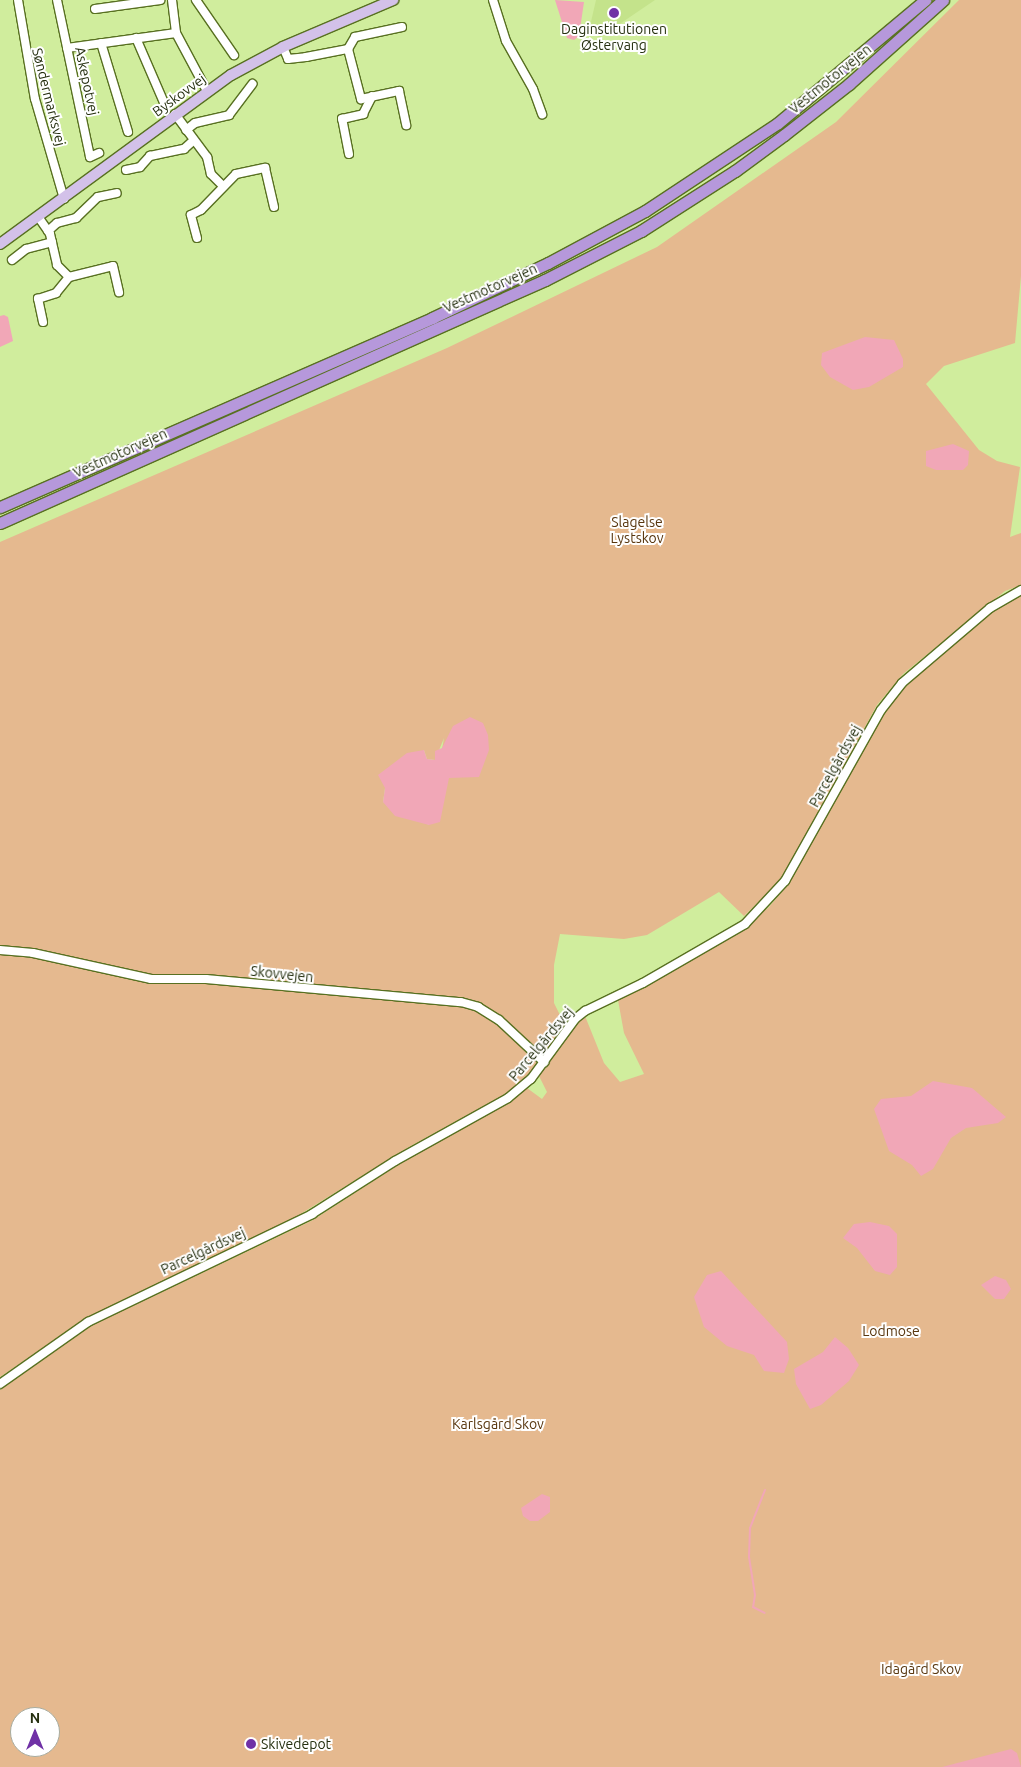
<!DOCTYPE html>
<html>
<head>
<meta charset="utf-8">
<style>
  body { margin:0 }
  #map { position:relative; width:1021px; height:1767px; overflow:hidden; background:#d0ed9d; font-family:Ubuntu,sans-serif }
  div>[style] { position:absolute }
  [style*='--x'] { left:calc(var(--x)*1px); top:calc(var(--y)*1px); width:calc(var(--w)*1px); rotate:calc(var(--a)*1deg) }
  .built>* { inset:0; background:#c4e38b }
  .green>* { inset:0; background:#e5b98f }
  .water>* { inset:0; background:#f1a7b7 }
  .stream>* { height:2px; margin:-1px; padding:0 1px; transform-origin:1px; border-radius:1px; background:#f1a7b7 }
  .roads { filter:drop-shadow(1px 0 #587021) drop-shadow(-1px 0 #587021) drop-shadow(0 1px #587021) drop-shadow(0 -1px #587021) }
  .minor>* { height:8px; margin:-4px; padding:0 4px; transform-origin:4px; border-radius:4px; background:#fff }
  .major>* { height:10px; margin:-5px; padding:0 5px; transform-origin:5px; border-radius:5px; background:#d3c1e9 }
  .highway>* { height:11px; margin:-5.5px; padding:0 5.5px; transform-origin:5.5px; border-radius:5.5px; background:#b698db }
  .dots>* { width:14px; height:14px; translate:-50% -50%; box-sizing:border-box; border:2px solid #fff; border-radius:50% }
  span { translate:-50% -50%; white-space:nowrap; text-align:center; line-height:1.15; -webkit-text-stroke:4px #fff; paint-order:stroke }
  .poi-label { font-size:14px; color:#252f0f }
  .left { translate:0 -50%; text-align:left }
  .street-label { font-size:14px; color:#252f0f }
  .park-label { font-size:14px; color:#58360e }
  .north { position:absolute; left:10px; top:1707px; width:50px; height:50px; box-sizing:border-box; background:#fff; border:1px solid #a8ac9f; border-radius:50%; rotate:0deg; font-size:14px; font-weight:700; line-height:20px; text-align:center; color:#252f0f }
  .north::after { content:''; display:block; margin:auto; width:18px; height:22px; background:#7031a6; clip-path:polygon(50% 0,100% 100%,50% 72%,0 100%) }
</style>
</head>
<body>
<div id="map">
  <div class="built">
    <i style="clip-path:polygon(596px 0,655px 0,599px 38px,590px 26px)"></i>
  </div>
  <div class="green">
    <i style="clip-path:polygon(evenodd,959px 0,1021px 0,1021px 276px,1015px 343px,944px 366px,926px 384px,979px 450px,997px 461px,1020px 467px,1010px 537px,1021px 533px,1021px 585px,1005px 591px,903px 674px,877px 705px,782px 879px,744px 916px,719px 892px,647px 935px,624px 939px,560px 934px,554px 965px,554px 1003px,565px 1025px,533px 1070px,511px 1091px,409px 1147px,294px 1218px,84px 1320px,0 1377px,0 542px,447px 348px,657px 247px,836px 122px,959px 0,444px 738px,429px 825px,383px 802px,385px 788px,424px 750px,427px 759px,435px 760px,444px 738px)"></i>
    <i style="clip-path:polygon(evenodd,1021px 594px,1021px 1767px,0 1767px,0 1390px,91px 1326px,313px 1220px,412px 1156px,487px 1115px,527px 1088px,542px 1099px,547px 1092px,538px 1074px,570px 1030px,585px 1016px,604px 1063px,620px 1082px,644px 1074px,624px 1033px,618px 1000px,714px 947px,768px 908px,787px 886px,887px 708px,914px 676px,993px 609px,1021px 594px,20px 1717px,50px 1717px,50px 1747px,20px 1747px,20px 1717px)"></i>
  </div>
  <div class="water">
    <i style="clip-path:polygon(555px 0,584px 2px,579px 36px,574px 40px,567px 38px)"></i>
    <i style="clip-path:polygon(4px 315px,8px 317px,13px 341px,0 347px,0 316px)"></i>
    <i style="clip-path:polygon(865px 337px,894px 340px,903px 359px,903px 367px,869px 387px,853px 390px,830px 377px,821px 365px,822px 353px)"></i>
    <i style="clip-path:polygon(953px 444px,969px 451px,968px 465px,963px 470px,936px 470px,926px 466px,926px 451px)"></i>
    <i style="clip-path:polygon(470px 717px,483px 723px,488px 735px,489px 750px,479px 777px,449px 778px,440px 822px,429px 825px,395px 816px,383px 802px,385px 788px,378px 775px,407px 753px,424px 750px,427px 759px,435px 760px,435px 751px,442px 748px,453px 726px)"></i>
    <i style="clip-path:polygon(933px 1081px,972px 1088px,1006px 1117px,998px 1123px,966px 1128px,951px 1138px,933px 1169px,921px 1176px,912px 1165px,889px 1151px,874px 1109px,881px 1099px,911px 1096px)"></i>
    <i style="clip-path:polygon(870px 1222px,889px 1226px,897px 1234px,897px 1267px,890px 1275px,875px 1271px,857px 1248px,843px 1238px,854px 1224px)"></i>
    <i style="clip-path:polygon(721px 1271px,787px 1342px,789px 1359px,784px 1373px,764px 1371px,754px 1355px,727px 1346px,704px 1327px,694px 1297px,707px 1275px)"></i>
    <i style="clip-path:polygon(995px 1276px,1006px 1280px,1011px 1289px,1004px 1299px,995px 1299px,981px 1285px)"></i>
    <i style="clip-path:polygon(835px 1337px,848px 1348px,859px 1365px,849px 1381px,821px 1405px,810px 1409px,796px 1384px,794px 1369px,823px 1352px)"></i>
    <i style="clip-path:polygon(542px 1494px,550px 1497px,550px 1512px,538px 1521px,530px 1521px,523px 1516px,521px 1508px)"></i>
    <i style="clip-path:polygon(1011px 1749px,1017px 1753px,1021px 1767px,942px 1767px)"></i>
  </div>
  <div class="stream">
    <i style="--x:765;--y:1490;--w:41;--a:111.5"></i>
    <i style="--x:750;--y:1528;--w:29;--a:92"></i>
    <i style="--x:749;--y:1557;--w:38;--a:81"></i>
    <i style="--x:755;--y:1595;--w:12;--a:99"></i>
    <i style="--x:753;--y:1607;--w:13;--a:27"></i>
  </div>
  <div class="roads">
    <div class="minor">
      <i style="--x:18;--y:0;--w:100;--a:80.3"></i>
      <i style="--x:35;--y:99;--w:104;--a:73.8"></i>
      <i style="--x:57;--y:0;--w:160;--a:78.1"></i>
      <i style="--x:90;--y:157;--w:10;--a:-24"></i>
      <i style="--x:172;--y:0;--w:33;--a:83"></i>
      <i style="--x:176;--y:33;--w:66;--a:61.9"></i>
      <i style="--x:196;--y:0;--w:67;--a:55.4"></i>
      <i style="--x:493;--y:0;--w:43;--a:72.4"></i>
      <i style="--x:506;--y:41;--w:55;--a:60.6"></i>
      <i style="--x:533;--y:89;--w:27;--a:70"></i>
      <i style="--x:95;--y:9;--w:66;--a:-7.9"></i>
      <i style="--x:136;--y:38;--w:73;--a:66.6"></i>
      <i style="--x:101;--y:43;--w:93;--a:73.1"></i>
      <i style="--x:283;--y:47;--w:13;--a:67"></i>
      <i style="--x:288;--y:59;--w:18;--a:-6"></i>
      <i style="--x:306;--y:57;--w:43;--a:-10.8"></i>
      <i style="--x:348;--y:49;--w:14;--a:-60"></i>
      <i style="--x:355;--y:37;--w:48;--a:-12"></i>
      <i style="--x:67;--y:48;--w:110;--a:-7.8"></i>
      <i style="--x:348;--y:49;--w:52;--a:75.4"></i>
      <i style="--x:361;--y:99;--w:39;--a:-12"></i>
      <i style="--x:399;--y:91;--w:35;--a:78"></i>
      <i style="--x:175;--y:114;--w:54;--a:53.3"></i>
      <i style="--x:207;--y:157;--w:17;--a:77"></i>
      <i style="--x:211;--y:174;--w:17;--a:45"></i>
      <i style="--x:186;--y:130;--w:11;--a:-38"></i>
      <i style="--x:195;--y:123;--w:35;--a:-13"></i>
      <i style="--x:229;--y:115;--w:39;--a:-53"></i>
      <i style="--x:349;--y:154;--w:36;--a:-101"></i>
      <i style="--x:342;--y:119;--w:22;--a:-13"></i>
      <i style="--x:363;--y:114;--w:20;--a:-63"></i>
      <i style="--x:126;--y:170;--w:14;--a:-12"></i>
      <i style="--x:140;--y:167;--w:15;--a:-48"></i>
      <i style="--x:150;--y:156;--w:35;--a:-12"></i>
      <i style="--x:184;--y:149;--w:13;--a:-42"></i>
      <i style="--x:39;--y:218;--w:19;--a:55"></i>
      <i style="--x:50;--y:234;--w:32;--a:77"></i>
      <i style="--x:57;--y:265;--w:17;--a:45"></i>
      <i style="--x:48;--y:231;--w:12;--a:-42"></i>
      <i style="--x:57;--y:223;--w:20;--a:-15"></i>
      <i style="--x:76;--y:218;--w:30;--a:-44"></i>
      <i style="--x:98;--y:197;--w:19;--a:-12"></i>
      <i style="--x:197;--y:238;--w:24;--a:-105"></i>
      <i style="--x:191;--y:215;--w:11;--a:-27"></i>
      <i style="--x:201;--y:210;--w:50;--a:-45.8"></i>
      <i style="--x:236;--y:174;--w:30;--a:-12"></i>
      <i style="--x:265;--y:168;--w:40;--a:77"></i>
      <i style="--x:12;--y:260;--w:18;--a:-38"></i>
      <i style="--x:26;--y:249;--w:27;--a:-15"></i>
      <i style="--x:43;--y:322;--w:24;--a:-102"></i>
      <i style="--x:38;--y:299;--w:19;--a:-18"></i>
      <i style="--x:56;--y:293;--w:21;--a:-51"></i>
      <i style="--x:69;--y:277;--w:45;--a:-14"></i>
      <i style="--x:113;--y:266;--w:27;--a:77"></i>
      <i style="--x:0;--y:950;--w:33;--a:5"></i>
      <i style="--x:33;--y:953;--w:121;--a:12.4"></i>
      <i style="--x:151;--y:979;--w:55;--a:0"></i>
      <i style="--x:206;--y:979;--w:256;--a:5.2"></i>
      <i style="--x:461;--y:1002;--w:18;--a:16"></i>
      <i style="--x:478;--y:1007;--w:25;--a:32"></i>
      <i style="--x:499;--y:1020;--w:62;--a:43"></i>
      <i style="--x:0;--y:1384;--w:108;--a:-35.2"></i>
      <i style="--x:88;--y:1322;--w:249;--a:-25.7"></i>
      <i style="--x:312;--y:1214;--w:98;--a:-32.6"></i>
      <i style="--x:395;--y:1161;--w:129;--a:-29.1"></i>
      <i style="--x:508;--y:1098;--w:30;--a:-40"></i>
      <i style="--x:531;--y:1079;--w:74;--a:-53.7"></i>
      <i style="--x:575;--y:1019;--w:13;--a:-39"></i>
      <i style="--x:585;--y:1011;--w:64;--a:-25.8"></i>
      <i style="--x:643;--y:983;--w:118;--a:-30"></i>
      <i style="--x:745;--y:924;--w:59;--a:-47.1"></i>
      <i style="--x:785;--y:881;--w:196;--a:-60.7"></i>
      <i style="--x:881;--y:710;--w:34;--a:-52"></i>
      <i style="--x:902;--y:683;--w:116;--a:-40.4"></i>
      <i style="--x:990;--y:608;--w:36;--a:-30"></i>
    </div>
    <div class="major">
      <i style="--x:0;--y:244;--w:286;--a:-36.2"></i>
      <i style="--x:231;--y:75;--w:59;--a:-28.3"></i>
      <i style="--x:283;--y:47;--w:120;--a:-23.1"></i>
    </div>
    <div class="highway">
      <i style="--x:0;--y:507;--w:472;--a:-23.6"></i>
      <i style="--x:432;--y:318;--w:128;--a:-25.4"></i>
      <i style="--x:548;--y:263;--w:110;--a:-28.2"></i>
      <i style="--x:645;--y:211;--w:159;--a:-33.5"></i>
      <i style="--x:778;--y:123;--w:192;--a:-39.9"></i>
      <i style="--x:0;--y:523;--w:597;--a:-24.03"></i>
      <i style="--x:545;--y:280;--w:108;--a:-27"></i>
      <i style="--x:641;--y:231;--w:112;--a:-32.6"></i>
      <i style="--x:735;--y:171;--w:61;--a:-36.3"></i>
      <i style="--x:784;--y:135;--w:83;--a:-38.1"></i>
      <i style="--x:849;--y:84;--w:126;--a:-41.8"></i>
    </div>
  </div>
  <div class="dots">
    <i style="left:614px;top:13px;background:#7031a6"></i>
    <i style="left:251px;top:1744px;background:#7031a6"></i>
  </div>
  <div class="poi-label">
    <span style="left:614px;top:37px">Daginstitutionen<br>Østervang</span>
    <span class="left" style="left:261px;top:1744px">Skivedepot</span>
  </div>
  <div class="street-label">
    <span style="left:830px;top:79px;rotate:-39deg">Vestmotorvejen</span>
    <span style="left:87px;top:81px;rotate:78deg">Askepotvej</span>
    <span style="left:179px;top:95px;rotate:-36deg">Byskovvej</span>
    <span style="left:49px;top:97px;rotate:76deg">Søndermarksvej</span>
    <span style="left:490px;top:288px;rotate:-24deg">Vestmotorvejen</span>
    <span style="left:120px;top:453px;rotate:-24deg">Vestmotorvejen</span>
    <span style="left:835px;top:766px;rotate:-61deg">Parcelgårdsvej</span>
    <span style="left:282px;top:974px;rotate:6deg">Skovvejen</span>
    <span style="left:541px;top:1044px;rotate:-50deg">Parcelgårdsvej</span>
    <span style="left:203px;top:1251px;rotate:-25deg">Parcelgårdsvej</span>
  </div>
  <div class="park-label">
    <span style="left:637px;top:530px">Slagelse<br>Lystskov</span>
    <span style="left:891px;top:1331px">Lodmose</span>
    <span style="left:498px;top:1424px">Karlsgård Skov</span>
    <span style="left:921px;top:1669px">Idagård Skov</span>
  </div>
  <div class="north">N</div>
</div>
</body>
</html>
